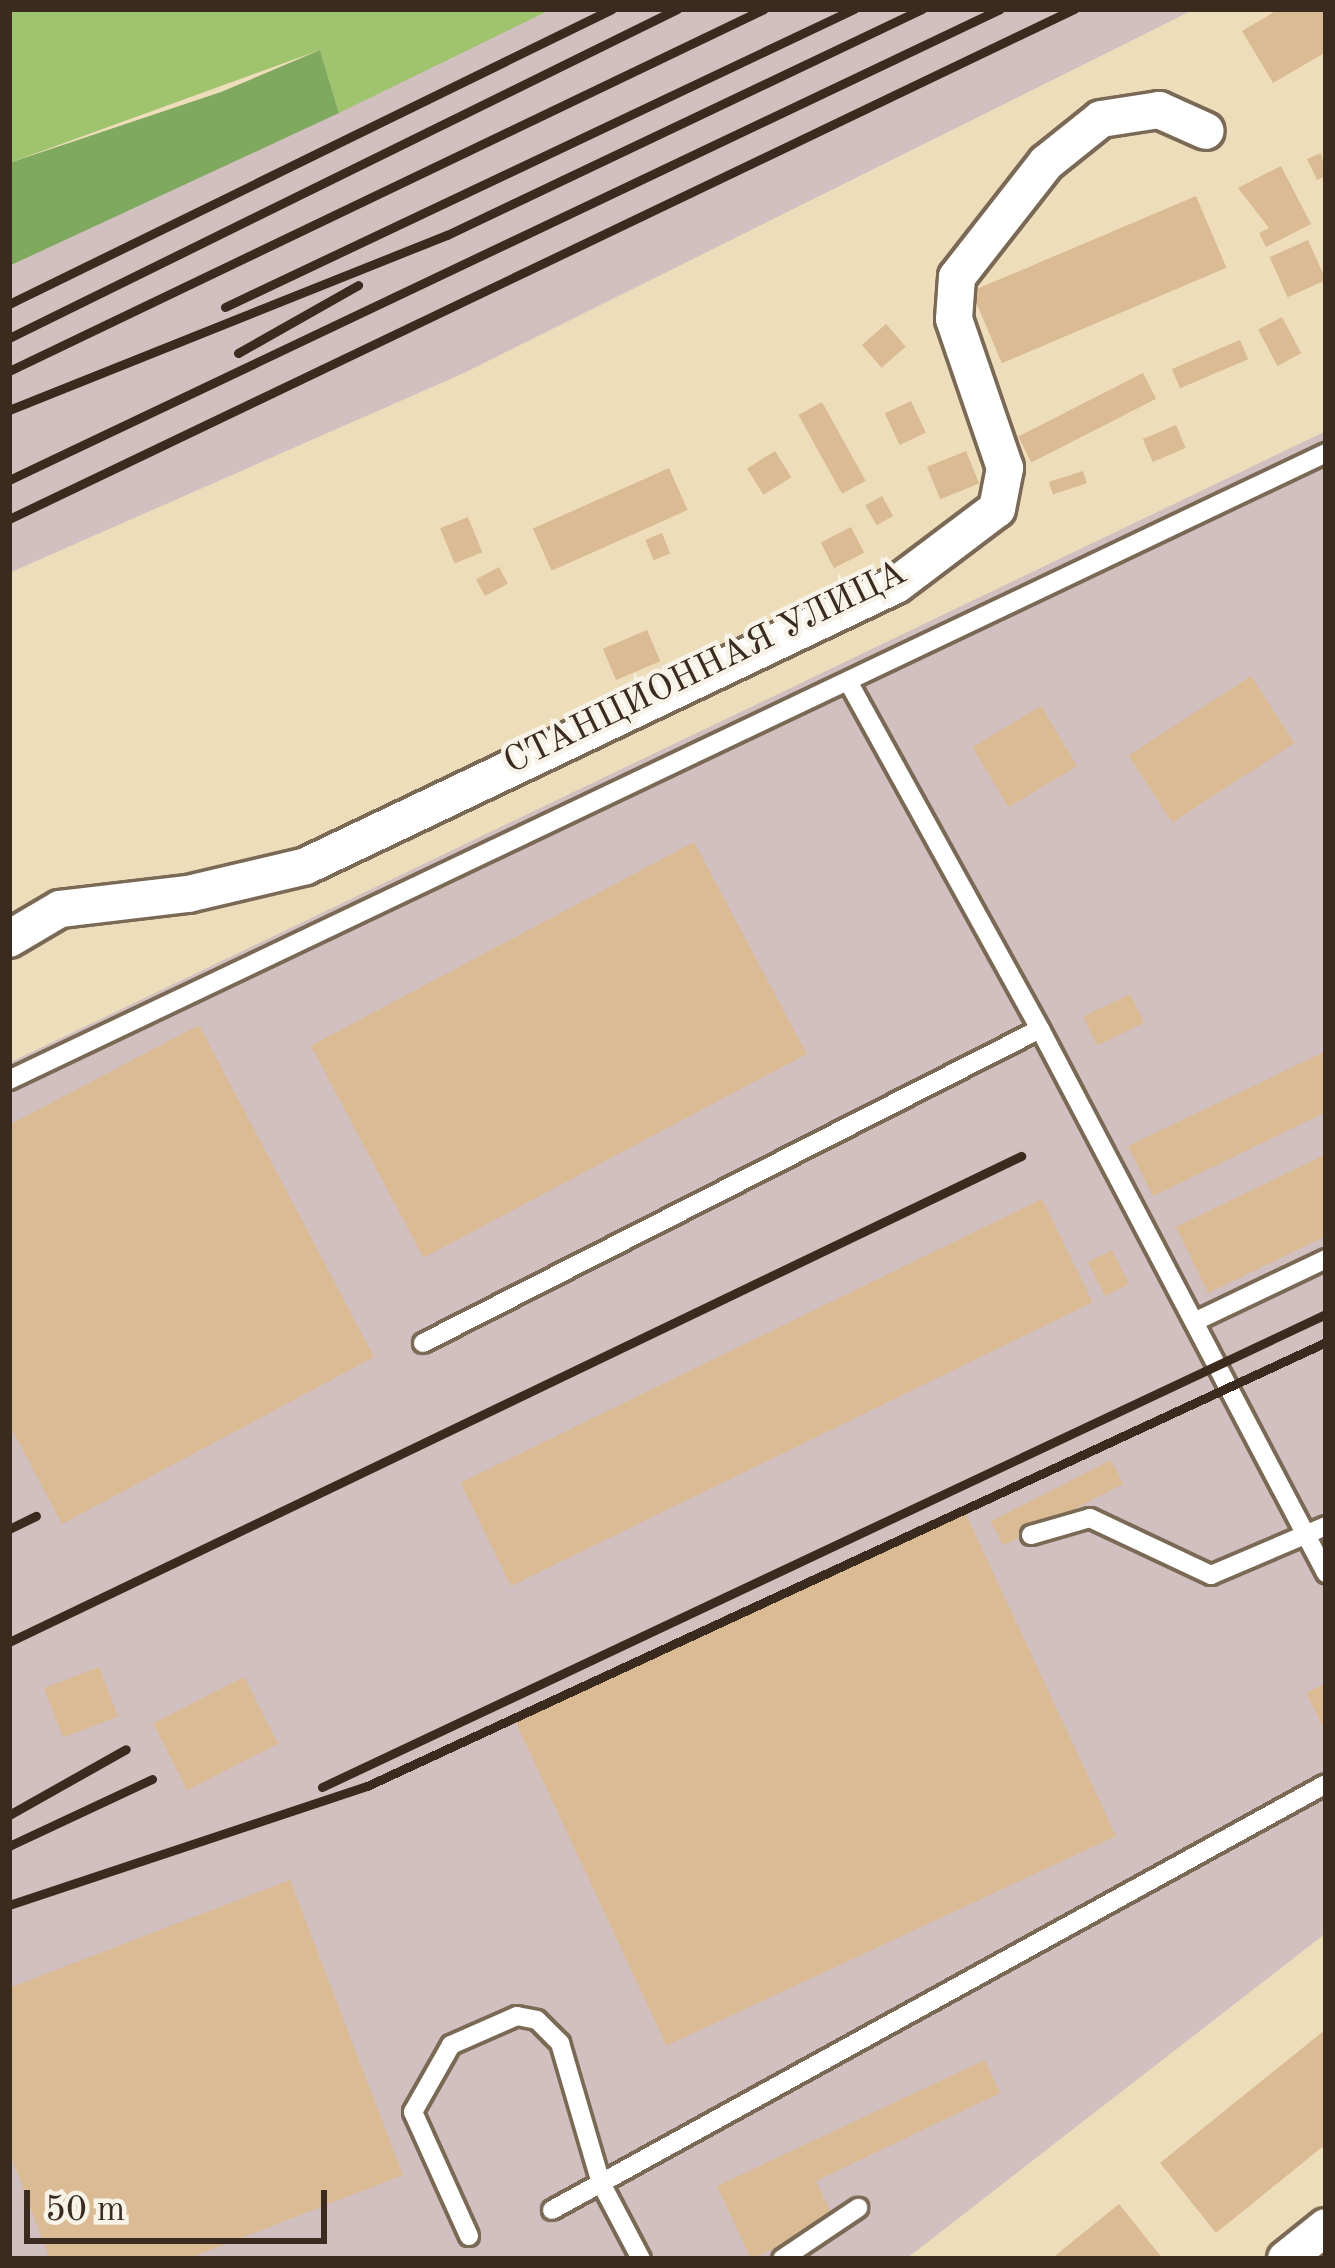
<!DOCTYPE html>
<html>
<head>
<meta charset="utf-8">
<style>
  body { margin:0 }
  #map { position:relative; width:1335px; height:2268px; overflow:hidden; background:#edb; font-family:"Old Standard TT",serif }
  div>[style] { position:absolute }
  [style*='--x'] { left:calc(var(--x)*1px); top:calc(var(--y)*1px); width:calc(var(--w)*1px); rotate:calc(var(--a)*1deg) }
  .industrial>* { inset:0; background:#d2bfc0 }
  .green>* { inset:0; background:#a0c36d }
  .forest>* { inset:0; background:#80a960 }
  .building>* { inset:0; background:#dabb93; transform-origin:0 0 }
  .roads { filter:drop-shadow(3px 0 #7a6955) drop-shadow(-3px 0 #7a6955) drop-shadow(0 3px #7a6955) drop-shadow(0 -3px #7a6955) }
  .service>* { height:18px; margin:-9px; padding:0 9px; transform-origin:9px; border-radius:9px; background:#fff }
  .minor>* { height:36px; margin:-18px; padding:0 18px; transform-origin:18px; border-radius:18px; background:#fff }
  .rail>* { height:9px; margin:-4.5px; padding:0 4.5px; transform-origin:4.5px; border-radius:4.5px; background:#3b2a1e }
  span { translate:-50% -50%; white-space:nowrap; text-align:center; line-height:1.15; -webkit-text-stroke:9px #f7f3e8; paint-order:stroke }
  .street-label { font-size:36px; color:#3b2a1e }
  .frame { position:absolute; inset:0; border:12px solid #3b2a1e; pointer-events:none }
  .scale { position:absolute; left:24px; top:2190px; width:303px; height:54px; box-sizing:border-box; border:6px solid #3b2a1e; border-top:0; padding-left:15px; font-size:36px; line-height:42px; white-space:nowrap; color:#3b2a1e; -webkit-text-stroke:9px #f7f3e8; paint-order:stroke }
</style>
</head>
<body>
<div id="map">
  <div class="industrial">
    <i style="clip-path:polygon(552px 9px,1195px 9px,464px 373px,9px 573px,9px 266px)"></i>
    <i style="clip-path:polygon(1326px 431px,1326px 1933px,906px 2259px,9px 2259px,9px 1063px)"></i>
  </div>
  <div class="green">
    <i style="clip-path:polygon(9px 9px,552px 9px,339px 113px,320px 50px,9px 163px)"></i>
  </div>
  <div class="forest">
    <i style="clip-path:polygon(320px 50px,339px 113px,9px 266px,9px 163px,221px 92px)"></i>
  </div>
  <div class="building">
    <i style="clip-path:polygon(1279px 9px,1326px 9px,1326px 52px,1273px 83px,1242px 31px)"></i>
    <i style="clip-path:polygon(1321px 153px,1326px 176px,1317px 180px,1307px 159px)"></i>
    <i style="clip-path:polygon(1281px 166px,1311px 224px,1266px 247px,1259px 233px,1269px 228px,1238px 188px)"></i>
    <i style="left:1196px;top:196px;width:78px;height:244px;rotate:67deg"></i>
    <i style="left:1308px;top:240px;width:44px;height:42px;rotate:66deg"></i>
    <i style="left:1282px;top:317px;width:41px;height:27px;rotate:62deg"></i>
    <i style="left:886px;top:324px;width:30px;height:32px;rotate:49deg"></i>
    <i style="left:1240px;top:340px;width:21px;height:74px;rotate:67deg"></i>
    <i style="left:1143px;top:373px;width:29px;height:140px;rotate:63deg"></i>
    <i style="left:911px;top:401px;width:35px;height:29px;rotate:65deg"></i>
    <i style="left:822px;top:402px;width:90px;height:27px;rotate:61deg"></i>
    <i style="left:1176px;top:425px;width:25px;height:36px;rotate:67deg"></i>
    <i style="left:775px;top:451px;width:31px;height:33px;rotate:58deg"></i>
    <i style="left:966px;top:451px;width:35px;height:42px;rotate:68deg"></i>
    <i style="left:669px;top:468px;width:46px;height:149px;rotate:66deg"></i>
    <i style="left:1083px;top:471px;width:13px;height:36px;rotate:72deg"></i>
    <i style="left:882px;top:496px;width:23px;height:19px;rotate:61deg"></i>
    <i style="left:468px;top:517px;width:38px;height:30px;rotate:68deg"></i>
    <i style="left:851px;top:527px;width:29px;height:34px;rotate:63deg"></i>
    <i style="left:662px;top:533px;width:22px;height:18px;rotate:68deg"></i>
    <i style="left:499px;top:567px;width:19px;height:26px;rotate:62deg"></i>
    <i style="left:647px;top:630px;width:34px;height:48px;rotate:67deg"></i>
    <i style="left:1251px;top:676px;width:80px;height:146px;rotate:57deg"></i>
    <i style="left:1041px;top:706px;width:70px;height:80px;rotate:59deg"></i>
    <i style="left:694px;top:842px;width:240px;height:434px;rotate:62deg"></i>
    <i style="left:1130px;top:994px;width:32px;height:52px;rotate:64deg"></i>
    <i style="clip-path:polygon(199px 1025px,374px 1357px,62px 1524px,9px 1424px,9px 1125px)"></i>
    <i style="clip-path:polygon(1326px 1051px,1326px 1112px,1153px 1196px,1128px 1146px)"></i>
    <i style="clip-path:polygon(1326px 1154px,1326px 1236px,1208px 1293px,1176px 1227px)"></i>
    <i style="left:1042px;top:1199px;width:115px;height:647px;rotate:64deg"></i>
    <i style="left:1112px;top:1250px;width:38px;height:27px;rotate:63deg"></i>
    <i style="left:1111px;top:1460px;width:27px;height:135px;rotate:63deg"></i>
    <i style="left:963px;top:1508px;width:362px;height:496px;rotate:65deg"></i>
    <i style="left:99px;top:1667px;width:53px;height:59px;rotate:69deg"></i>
    <i style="left:244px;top:1677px;width:75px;height:102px;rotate:63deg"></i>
    <i style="clip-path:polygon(1326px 1683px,1326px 1733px,1306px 1693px)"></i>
    <i style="clip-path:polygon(290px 1880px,403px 2175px,187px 2259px,50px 2259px,9px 2151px,9px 1988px)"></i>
    <i style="clip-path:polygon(1326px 2029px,1326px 2144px,1216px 2233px,1160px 2163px)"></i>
    <i style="clip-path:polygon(985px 2060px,1000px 2093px,816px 2181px,835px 2221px,751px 2259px,717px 2186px)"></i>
    <i style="clip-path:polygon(1119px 2204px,1163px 2259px,1051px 2259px)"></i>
  </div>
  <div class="roads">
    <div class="service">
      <i style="--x:1040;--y:1029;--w:615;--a:62.27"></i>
      <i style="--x:9;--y:1080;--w:1459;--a:-25.46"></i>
      <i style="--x:1196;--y:1321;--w:144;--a:-25.5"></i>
      <i style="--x:423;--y:1343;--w:692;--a:-26.97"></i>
      <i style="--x:1040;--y:1029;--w:397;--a:-118.9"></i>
      <i style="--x:1031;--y:1535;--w:61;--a:-16.1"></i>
      <i style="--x:1090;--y:1518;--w:134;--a:25.2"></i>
      <i style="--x:1211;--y:1575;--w:125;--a:-23.1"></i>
      <i style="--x:552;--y:2210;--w:883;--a:-28.83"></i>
      <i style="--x:469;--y:2236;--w:136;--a:-114.3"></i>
      <i style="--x:413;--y:2112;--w:77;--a:-60.4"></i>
      <i style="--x:451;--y:2045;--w:72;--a:-23.7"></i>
      <i style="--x:517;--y:2016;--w:20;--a:11"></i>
      <i style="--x:537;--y:2020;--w:33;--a:45"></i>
      <i style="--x:560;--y:2043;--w:146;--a:73.7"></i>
      <i style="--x:601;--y:2183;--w:86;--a:62.2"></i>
      <i style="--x:782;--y:2259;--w:92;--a:-33.9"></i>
    </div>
    <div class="minor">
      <i style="--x:9;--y:939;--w:59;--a:-30.5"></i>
      <i style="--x:60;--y:909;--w:129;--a:-6.7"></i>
      <i style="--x:188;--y:894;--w:121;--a:-13.3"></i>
      <i style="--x:306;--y:866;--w:653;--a:-25.47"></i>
      <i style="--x:896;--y:585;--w:126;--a:-37"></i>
      <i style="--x:997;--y:509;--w:42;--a:-79"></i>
      <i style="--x:1005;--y:468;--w:157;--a:-108.9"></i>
      <i style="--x:954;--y:319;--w:42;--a:-85.9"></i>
      <i style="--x:957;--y:277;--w:145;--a:-52"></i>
      <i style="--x:1046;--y:163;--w:70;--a:-38.7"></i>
      <i style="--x:1101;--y:119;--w:59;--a:-8.8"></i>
      <i style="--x:1159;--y:110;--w:51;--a:24.1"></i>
      <i style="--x:1286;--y:2259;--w:51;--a:-38.7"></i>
    </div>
  </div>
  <div class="rail">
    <i style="--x:9;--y:304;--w:671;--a:-26.07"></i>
    <i style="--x:225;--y:307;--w:696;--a:-25.35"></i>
    <i style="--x:9;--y:338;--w:745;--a:-26.22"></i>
    <i style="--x:238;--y:353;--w:138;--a:-29.5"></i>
    <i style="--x:9;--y:371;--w:837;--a:-25.62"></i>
    <i style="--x:9;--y:410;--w:472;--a:-21.8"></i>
    <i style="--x:447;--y:235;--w:526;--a:-25.44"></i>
    <i style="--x:9;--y:480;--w:1097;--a:-25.42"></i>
    <i style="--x:9;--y:519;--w:1181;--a:-25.59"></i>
    <i style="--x:9;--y:1529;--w:30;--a:-26"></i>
    <i style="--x:9;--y:1642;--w:1123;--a:-25.65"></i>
    <i style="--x:322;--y:1787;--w:1110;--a:-25.23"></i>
    <i style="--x:9;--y:1815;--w:134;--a:-29.4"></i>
    <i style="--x:9;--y:1846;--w:158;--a:-25.1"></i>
    <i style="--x:9;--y:1905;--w:377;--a:-18.4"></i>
    <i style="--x:367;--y:1786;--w:1057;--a:-24.84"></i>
  </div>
  <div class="street-label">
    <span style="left:706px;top:669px;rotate:-26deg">СТАНЦИОННАЯ УЛИЦА</span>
  </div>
  <div class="frame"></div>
  <div class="scale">50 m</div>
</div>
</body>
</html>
